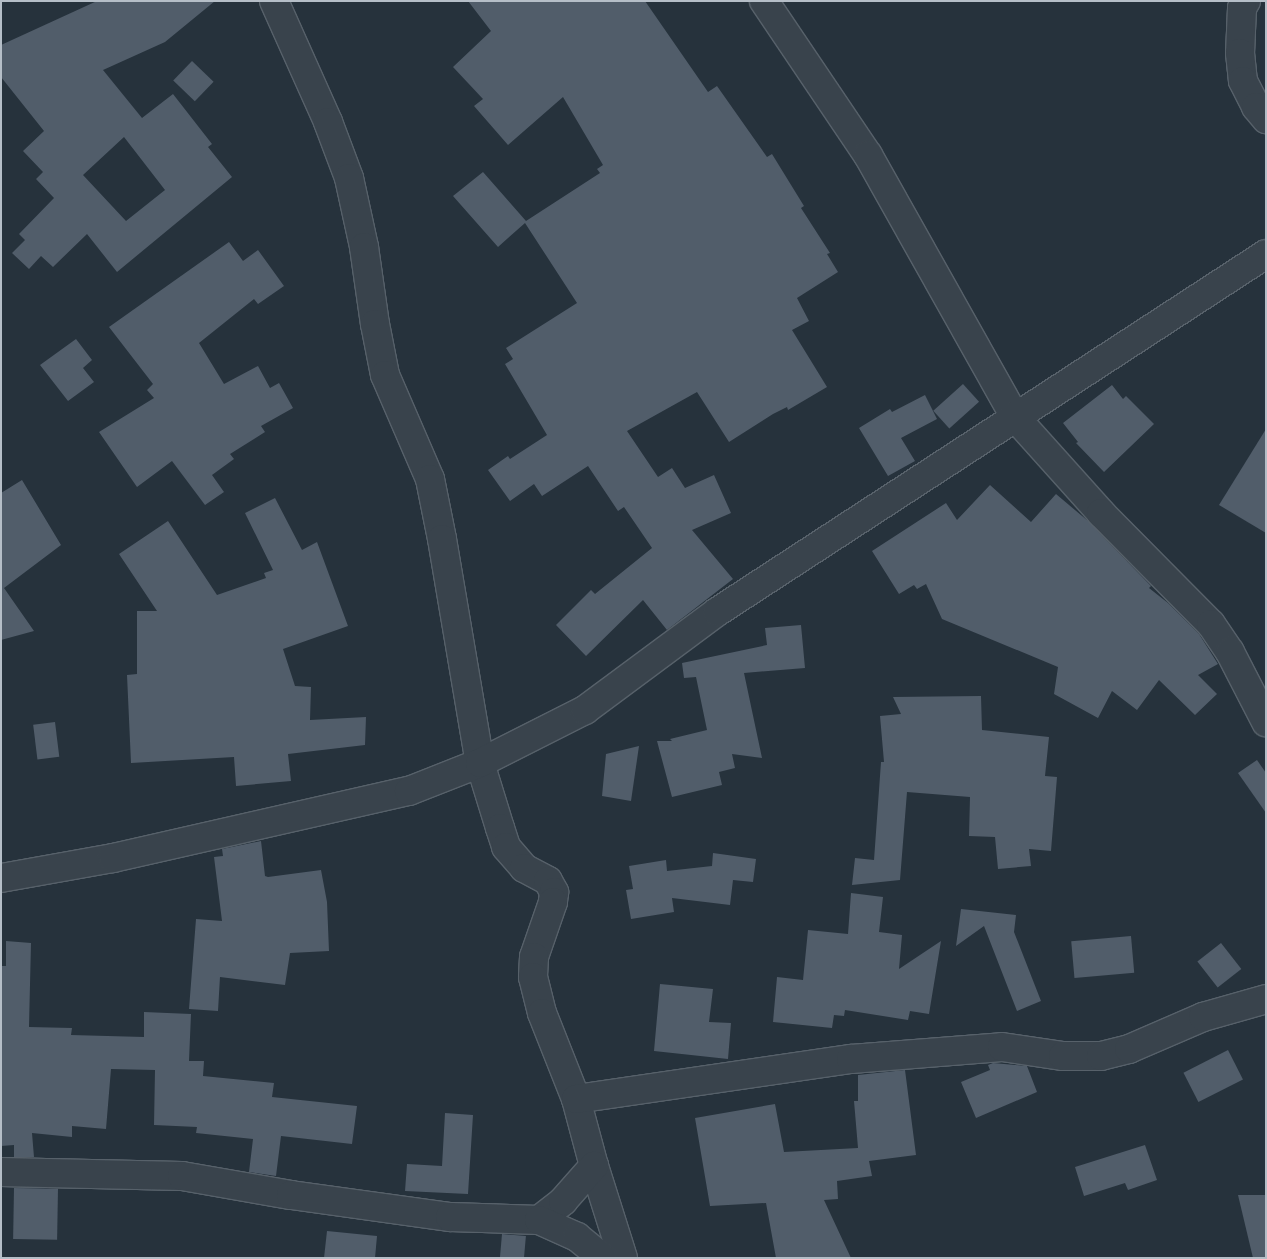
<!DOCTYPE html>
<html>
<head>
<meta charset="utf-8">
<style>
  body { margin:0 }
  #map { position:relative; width:1267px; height:1259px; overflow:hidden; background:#26323c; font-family:Mulish,sans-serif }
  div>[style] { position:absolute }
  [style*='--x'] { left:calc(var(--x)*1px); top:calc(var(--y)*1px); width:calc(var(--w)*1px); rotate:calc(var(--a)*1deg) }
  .building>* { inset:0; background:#515d6a; transform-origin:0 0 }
  .roads { filter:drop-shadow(1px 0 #57616a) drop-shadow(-1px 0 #57616a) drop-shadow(0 1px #57616a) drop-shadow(0 -1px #57616a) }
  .minor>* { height:28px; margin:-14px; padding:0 14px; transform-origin:14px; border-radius:14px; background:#39434c }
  span { translate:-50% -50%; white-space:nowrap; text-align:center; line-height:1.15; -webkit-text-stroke:5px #1e2831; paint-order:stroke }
  .frame { position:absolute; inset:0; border:2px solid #b5bec7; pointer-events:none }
</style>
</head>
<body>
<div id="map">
  <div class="building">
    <i style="clip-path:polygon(evenodd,97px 1px,215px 1px,165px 42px,103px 70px,142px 118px,173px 94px,212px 144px,208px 147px,232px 177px,117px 272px,87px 234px,53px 267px,41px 256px,29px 269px,12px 253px,25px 240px,19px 234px,54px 198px,36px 179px,43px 172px,23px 151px,44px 131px,1px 77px,1px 45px,97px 1px,124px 137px,165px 190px,126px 221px,83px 175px,124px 137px)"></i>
    <i style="clip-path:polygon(468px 1px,645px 1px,708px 92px,717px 86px,767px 157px,772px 154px,804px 206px,801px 208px,830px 253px,827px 254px,838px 272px,797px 298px,809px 321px,792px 330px,827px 387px,788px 410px,787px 407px,773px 414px,729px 442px,697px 392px,627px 431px,658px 477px,672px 468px,685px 488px,714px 475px,731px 513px,692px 530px,733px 579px,667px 630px,643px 600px,586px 656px,556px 625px,591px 590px,595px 594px,652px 548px,624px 507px,618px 511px,588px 466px,542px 496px,534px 484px,510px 501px,488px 470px,508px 456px,510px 459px,547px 435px,505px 364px,513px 359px,506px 348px,577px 303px,525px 223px,498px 247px,453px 196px,483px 172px,526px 221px,600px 173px,597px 169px,603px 165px,563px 97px,508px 145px,474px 106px,483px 99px,453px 67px,491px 31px)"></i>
    <i style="left:192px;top:61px;width:30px;height:27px;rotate:44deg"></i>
    <i style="clip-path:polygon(229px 242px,243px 261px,258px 250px,284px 286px,258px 304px,254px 299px,199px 343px,224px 384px,258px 366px,270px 388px,279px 383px,293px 408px,261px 426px,265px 432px,230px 454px,234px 459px,212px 475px,224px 492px,205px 505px,172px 461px,137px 487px,99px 432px,154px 398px,147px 390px,153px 384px,109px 327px)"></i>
    <i style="clip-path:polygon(76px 339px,92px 360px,83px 368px,94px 382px,68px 401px,40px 365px)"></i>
    <i style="left:963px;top:384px;width:24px;height:40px;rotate:48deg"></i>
    <i style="clip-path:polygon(1112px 385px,1123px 399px,1126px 396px,1154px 424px,1104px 472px,1076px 443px,1078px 442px,1063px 423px)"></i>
    <i style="clip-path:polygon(925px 395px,937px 419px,901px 438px,915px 461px,888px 476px,859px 428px,890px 409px,892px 412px)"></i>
    <i style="clip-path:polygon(1266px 429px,1266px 533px,1219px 505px)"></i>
    <i style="clip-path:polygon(22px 480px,61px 545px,4px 588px,34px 631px,1px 640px,1px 493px)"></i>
    <i style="clip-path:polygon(990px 485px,1031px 522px,1056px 494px,1088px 521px,1151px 586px,1149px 588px,1168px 603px,1199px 634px,1218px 664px,1198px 675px,1217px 694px,1195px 715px,1159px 680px,1137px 710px,1112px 691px,1098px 718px,1054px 694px,1058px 667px,942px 619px,926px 584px,917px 589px,914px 585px,899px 594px,872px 551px,946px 503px,957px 520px)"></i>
    <i style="clip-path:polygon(275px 498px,302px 550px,317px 542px,348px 626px,283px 649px,295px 686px,311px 687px,310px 720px,366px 717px,365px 745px,288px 754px,291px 781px,236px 786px,234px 757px,131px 763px,127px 675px,137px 674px,137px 611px,157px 611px,119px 554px,168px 521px,217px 595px,266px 578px,264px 573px,273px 570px,245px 513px)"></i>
    <i style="clip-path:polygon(801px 625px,805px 668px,744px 673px,762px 758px,732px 754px,735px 768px,719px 772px,722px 785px,672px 797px,657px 741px,672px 741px,670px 739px,707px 730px,696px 677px,684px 678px,682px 663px,767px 645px,765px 628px)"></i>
    <i style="clip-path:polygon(981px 696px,982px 730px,1049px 737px,1045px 776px,1057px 777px,1051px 851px,1029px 849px,1031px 866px,998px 869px,995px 837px,969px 836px,970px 797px,907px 792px,900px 880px,852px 885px,855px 858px,874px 860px,881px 762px,884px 762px,880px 716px,901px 714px,893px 697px)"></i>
    <i style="left:55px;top:722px;width:35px;height:22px;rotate:83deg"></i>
    <i style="clip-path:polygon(639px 746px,631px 801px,602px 796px,606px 754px)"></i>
    <i style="clip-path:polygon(1257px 760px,1266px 773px,1266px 813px,1238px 773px)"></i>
    <i style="clip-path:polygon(261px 841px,265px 876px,268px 877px,321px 870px,327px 902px,329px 951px,290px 953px,285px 985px,220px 977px,218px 1011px,189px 1009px,196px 919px,222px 921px,214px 857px,223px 856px,222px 849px)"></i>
    <i style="clip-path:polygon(713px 853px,756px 859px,753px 882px,733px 880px,730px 905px,672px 898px,674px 912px,631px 919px,626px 890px,633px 889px,629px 866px,666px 860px,667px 871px,712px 866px)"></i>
    <i style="clip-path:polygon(851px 893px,883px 897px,879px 932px,902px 935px,899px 969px,941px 941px,929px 1014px,910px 1011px,908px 1020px,845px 1010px,844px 1016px,834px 1015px,832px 1028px,773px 1022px,777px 977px,803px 980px,808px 930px,848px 934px)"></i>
    <i style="clip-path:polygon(961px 909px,1016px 915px,1014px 932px,1041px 1001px,1017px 1011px,984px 926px,956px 946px)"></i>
    <i style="left:1131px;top:936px;width:37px;height:60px;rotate:85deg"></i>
    <i style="clip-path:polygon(6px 941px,31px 943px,29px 1027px,72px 1028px,71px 1035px,144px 1037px,144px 1012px,191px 1014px,189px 1061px,204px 1061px,203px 1076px,274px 1083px,272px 1097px,357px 1106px,352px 1144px,281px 1136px,276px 1176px,249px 1172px,253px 1139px,196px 1133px,197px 1127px,154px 1125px,155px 1070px,111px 1069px,106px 1129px,72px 1126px,72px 1137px,32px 1133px,34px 1157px,14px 1157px,14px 1145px,1px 1146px,1px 966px,6px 966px)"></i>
    <i style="left:1221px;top:943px;width:33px;height:30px;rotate:52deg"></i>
    <i style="clip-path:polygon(660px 984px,713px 989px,709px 1022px,731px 1023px,728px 1059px,654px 1051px)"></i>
    <i style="left:1228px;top:1050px;width:33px;height:50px;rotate:63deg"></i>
    <i style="clip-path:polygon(993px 1063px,1027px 1066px,1037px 1092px,976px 1118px,961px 1082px,990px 1070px,988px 1065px)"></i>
    <i style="clip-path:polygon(905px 1070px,916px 1155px,869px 1161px,872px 1176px,837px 1181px,838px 1199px,824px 1200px,851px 1258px,776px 1258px,766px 1203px,710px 1206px,695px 1118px,775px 1104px,784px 1152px,858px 1148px,854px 1101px,858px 1101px,858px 1075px)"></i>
    <i style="clip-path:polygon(445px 1113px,473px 1115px,468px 1194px,405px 1191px,407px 1164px,442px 1166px)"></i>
    <i style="clip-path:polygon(1145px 1145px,1157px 1180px,1128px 1190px,1125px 1183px,1084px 1196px,1075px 1167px)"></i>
    <i style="left:14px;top:1188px;width:44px;height:51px;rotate:1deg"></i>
    <i style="clip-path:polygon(1238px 1195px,1266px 1195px,1266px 1258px,1253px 1258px)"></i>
    <i style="clip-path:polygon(327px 1231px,377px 1236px,375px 1258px,324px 1258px)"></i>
    <i style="left:502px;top:1234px;width:24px;height:24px;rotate:5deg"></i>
  </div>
  <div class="roads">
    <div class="minor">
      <i style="--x:274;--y:1;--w:133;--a:65.9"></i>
      <i style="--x:328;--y:122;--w:60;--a:69.4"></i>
      <i style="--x:349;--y:178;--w:71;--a:77.7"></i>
      <i style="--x:364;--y:247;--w:78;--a:81.9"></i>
      <i style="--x:375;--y:324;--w:52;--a:78.9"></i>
      <i style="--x:385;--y:375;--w:113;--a:66.6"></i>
      <i style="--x:430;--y:479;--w:61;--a:78.7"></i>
      <i style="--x:442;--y:539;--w:227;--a:80.4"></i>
      <i style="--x:480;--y:763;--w:68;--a:72.9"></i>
      <i style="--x:500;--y:828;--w:20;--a:72"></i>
      <i style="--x:506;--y:847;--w:28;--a:49"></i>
      <i style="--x:524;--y:868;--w:27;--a:28"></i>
      <i style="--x:548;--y:881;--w:13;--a:61"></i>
      <i style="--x:554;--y:892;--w:10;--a:96"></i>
      <i style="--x:553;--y:902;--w:58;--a:109.1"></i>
      <i style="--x:534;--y:957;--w:20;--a:93"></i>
      <i style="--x:533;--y:977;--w:37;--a:76"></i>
      <i style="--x:542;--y:1013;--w:92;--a:68.4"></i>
      <i style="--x:576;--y:1099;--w:69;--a:75"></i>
      <i style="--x:594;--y:1166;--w:96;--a:72.5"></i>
      <i style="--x:764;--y:1;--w:186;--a:56"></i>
      <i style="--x:868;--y:155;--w:300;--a:60.7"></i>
      <i style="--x:1015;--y:417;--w:129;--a:48.1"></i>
      <i style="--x:1101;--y:513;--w:156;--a:45.3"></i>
      <i style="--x:1211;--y:624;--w:34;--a:56"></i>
      <i style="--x:1230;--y:652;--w:79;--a:62.8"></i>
      <i style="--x:1246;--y:1;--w:8;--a:120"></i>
      <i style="--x:1242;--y:8;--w:45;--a:92.5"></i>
      <i style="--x:1240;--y:53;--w:28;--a:84"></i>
      <i style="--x:1243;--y:81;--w:29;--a:63"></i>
      <i style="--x:1256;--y:107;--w:16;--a:50"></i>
      <i style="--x:1;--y:878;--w:114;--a:-10.1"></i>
      <i style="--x:113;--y:858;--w:303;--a:-12.8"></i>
      <i style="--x:409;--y:791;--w:76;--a:-21.5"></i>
      <i style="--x:480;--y:763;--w:118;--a:-26.8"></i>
      <i style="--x:585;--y:710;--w:164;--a:-36.6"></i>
      <i style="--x:717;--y:612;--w:655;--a:-33.11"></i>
      <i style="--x:576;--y:1099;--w:278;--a:-8.3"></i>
      <i style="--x:851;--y:1059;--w:151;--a:-4.5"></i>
      <i style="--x:1002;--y:1047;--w:62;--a:8.4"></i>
      <i style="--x:1063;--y:1056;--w:38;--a:0"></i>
      <i style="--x:1101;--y:1056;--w:29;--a:-14"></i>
      <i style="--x:1129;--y:1049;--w:81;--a:-23.4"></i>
      <i style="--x:1203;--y:1017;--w:66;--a:-15.9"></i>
      <i style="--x:1;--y:1172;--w:181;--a:1.3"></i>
      <i style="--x:182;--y:1176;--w:111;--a:9.9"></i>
      <i style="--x:291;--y:1195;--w:161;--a:7.9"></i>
      <i style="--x:450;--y:1217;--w:89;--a:1.9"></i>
      <i style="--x:539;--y:1220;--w:31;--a:-38"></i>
      <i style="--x:563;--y:1201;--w:47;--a:-48.5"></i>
      <i style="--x:539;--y:1220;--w:42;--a:24.1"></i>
      <i style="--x:577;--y:1237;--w:33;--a:39"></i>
    </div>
  </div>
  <div class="frame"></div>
</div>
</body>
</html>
